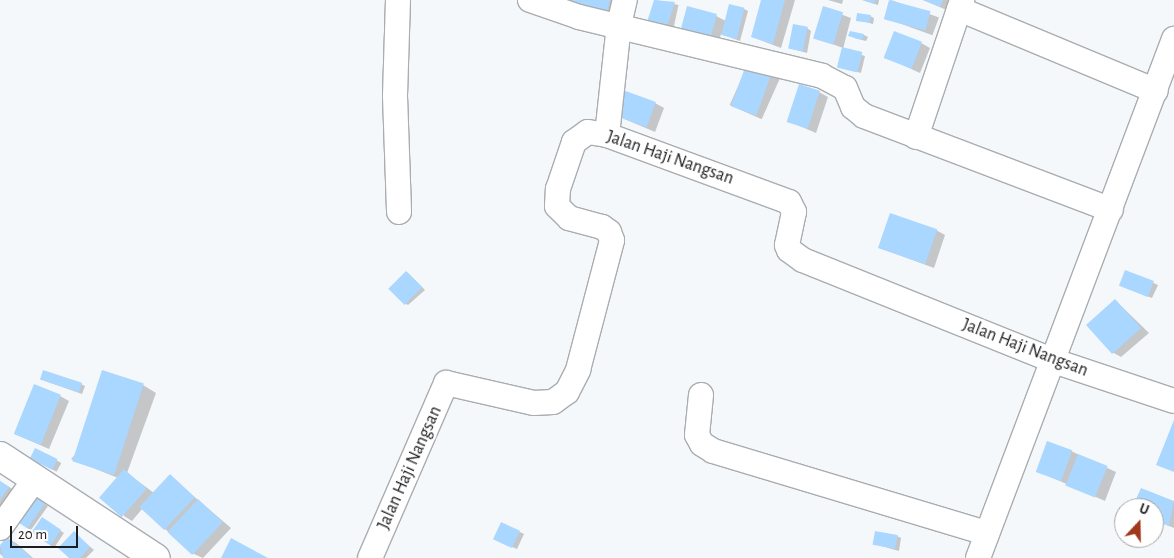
<!DOCTYPE html>
<html>
<head>
<meta charset="utf-8">
<style>
  body { margin:0 }
  #map { position:relative; width:1174px; height:558px; overflow:hidden; background:#f5f8fb; font-family:"Alegreya Sans",sans-serif }
  div>[style] { position:absolute }
  [style*='--x'] { left:calc(var(--x)*1px); top:calc(var(--y)*1px); width:calc(var(--w)*1px); rotate:calc(var(--a)*1deg) }
  .shadow>* { inset:0; background:#0003; transform-origin:0 0 }
  .building>* { inset:0; background:#aad7ff; transform-origin:0 0 }
  .roads { filter:drop-shadow(1px 0 #aaadb0) drop-shadow(-1px 0 #aaadb0) drop-shadow(0 1px #aaadb0) drop-shadow(0 -1px #aaadb0) }
  .street>* { height:24px; margin:-12px; padding:0 12px; transform-origin:12px; border-radius:12px; background:#fff }
  .secondary>* { height:28px; margin:-14px; padding:0 14px; transform-origin:14px; border-radius:14px; background:#fff }
  span { translate:-50% -50%; white-space:nowrap; text-align:center; line-height:1.15; -webkit-text-stroke:5px #fff; paint-order:stroke }
  .street-label { font-size:18px; color:#1c1d1f }
  .north { position:absolute; left:1114px; top:498px; width:50px; height:50px; box-sizing:border-box; background:#fff; border:1px solid #a4a5a5; border-radius:50%; rotate:21deg; font-size:14px; font-weight:700; line-height:20px; text-align:center; color:#1c1d1f }
  .north::after { content:''; display:block; margin:auto; width:18px; height:22px; background:#a0381c; clip-path:polygon(50% 0,100% 100%,50% 72%,0 100%) }
  .scale { position:absolute; left:10px; top:526px; width:68px; height:22px; box-sizing:border-box; border:2px solid #1c1d1f; border-top:0; padding-left:6px; font-size:15px; line-height:18px; white-space:nowrap; color:#1c1d1f; -webkit-text-stroke:4px #fff; paint-order:stroke }
</style>
</head>
<body>
<div id="map">
  <div class="shadow">
    <i style="clip-path:polygon(568px 0,620px 0,616px 16px)"></i>
    <i style="left:655px;top:0;width:24px;height:23px;rotate:12deg"></i>
    <i style="clip-path:polygon(763px 0,795px 0,781px 48px,752px 37px)"></i>
    <i style="clip-path:polygon(828px 0,843px 0,842px 4px)"></i>
    <i style="clip-path:polygon(862px 0,879px 0,878px 5px)"></i>
    <i style="left:891px;top:0;width:51px;height:19px;rotate:20deg"></i>
    <i style="clip-path:polygon(923px 0,954px 0,949px 11px)"></i>
    <i style="clip-path:polygon(824px 8px,851px 18px,843px 49px,865px 56px,861px 73px,838px 66px,843px 48px,816px 38px)"></i>
    <i style="clip-path:polygon(744px 9px,748px 11px,740px 41px,721px 34px,716px 50px,688px 41px,716px 16px,726px 21px)"></i>
    <i style="clip-path:polygon(870px 16px,874px 18px,873px 24px,858px 20px)"></i>
    <i style="clip-path:polygon(807px 28px,811px 31px,807px 53px,789px 48px)"></i>
    <i style="clip-path:polygon(851px 32px,864px 35px,868px 37px,866px 41px,854px 38px)"></i>
    <i style="clip-path:polygon(921px 43px,930px 48px,920px 73px,885px 57px)"></i>
    <i style="left:748px;top:64px;width:35px;height:45px;rotate:24deg"></i>
    <i style="clip-path:polygon(819px 92px,828px 97px,816px 133px,788px 121px)"></i>
    <i style="clip-path:polygon(655px 103px,664px 108px,655px 132px,615px 115px)"></i>
    <i style="clip-path:polygon(936px 230px,945px 235px,934px 268px,880px 248px)"></i>
    <i style="clip-path:polygon(1126px 271px,1158px 285px,1152px 298px,1124px 287px)"></i>
    <i style="clip-path:polygon(407px 272px,425px 290px,408px 305px,404px 303px)"></i>
    <i style="clip-path:polygon(1115px 300px,1149px 333px,1121px 357px,1112px 352px)"></i>
    <i style="clip-path:polygon(45px 381px,81px 384px,85px 386px,82px 394px)"></i>
    <i style="clip-path:polygon(143px 385px,156px 393px,127px 473px,154px 493px,170px 476px,231px 528px,203px 558px,194px 554px,142px 509px,132px 521px,124px 516px,118px 478px,71px 459px)"></i>
    <i style="clip-path:polygon(60px 396px,69px 401px,49px 449px,15px 434px)"></i>
    <i style="left:36px;top:449px;width:29px;height:10px;rotate:29deg"></i>
    <i style="clip-path:polygon(1071px 451px,1116px 472px,1105px 501px,1037px 471px)"></i>
    <i style="clip-path:polygon(0 481px,17px 492px,0 518px)"></i>
    <i style="clip-path:polygon(1141px 489px,1174px 502px,1174px 528px,1154px 520px,1154px 508px,1133px 508px)"></i>
    <i style="clip-path:polygon(36px 498px,48px 506px,31px 530px,27px 528px)"></i>
    <i style="clip-path:polygon(46px 521px,64px 533px,54px 548px,50px 545px)"></i>
    <i style="clip-path:polygon(520px 532px,524px 534px,517px 549px,498px 541px)"></i>
    <i style="clip-path:polygon(74px 533px,94px 550px,86px 558px,71px 558px)"></i>
    <i style="clip-path:polygon(897px 536px,901px 538px,899px 551px,874px 544px)"></i>
    <i style="clip-path:polygon(7px 538px,16px 543px,33px 558px,5px 558px,0 554px,0 547px)"></i>
  </div>
  <div class="building">
    <i style="clip-path:polygon(566px 0,610px 0,607px 12px)"></i>
    <i style="clip-path:polygon(654px 0,675px 2px,666px 29px,647px 22px)"></i>
    <i style="clip-path:polygon(761px 0,785px 0,773px 44px,751px 37px)"></i>
    <i style="clip-path:polygon(863px 0,875px 0,874px 4px)"></i>
    <i style="left:889px;top:0;width:43px;height:20px;rotate:15deg"></i>
    <i style="clip-path:polygon(923px 0,943px 0,940px 7px)"></i>
    <i style="left:729px;top:4px;width:16px;height:32px;rotate:14deg"></i>
    <i style="left:687px;top:6px;width:31px;height:32px;rotate:15deg"></i>
    <i style="left:823px;top:6px;width:21px;height:34px;rotate:17deg"></i>
    <i style="left:857px;top:13px;width:14px;height:8px;rotate:8deg"></i>
    <i style="left:793px;top:24px;width:15px;height:25px;rotate:11deg"></i>
    <i style="clip-path:polygon(850px 31px,864px 34px,862px 40px,848px 36px)"></i>
    <i style="left:894px;top:31px;width:30px;height:29px;rotate:21deg"></i>
    <i style="left:842px;top:47px;width:21px;height:21px;rotate:14deg"></i>
    <i style="left:747px;top:62px;width:27px;height:47px;rotate:20deg"></i>
    <i style="left:799px;top:84px;width:22px;height:40px;rotate:18deg"></i>
    <i style="left:623px;top:90px;width:35px;height:27px;rotate:20deg"></i>
    <i style="left:890px;top:213px;width:50px;height:37px;rotate:19deg"></i>
    <i style="left:1125px;top:270px;width:31px;height:17px;rotate:21deg"></i>
    <i style="left:406px;top:271px;width:23px;height:25px;rotate:45deg"></i>
    <i style="left:1115px;top:299px;width:39px;height:39px;rotate:48deg"></i>
    <i style="left:43px;top:370px;width:41px;height:10px;rotate:18deg"></i>
    <i style="left:102px;top:370px;width:44px;height:96px;rotate:18deg"></i>
    <i style="left:34px;top:384px;width:29px;height:54px;rotate:22deg"></i>
    <i style="clip-path:polygon(1174px 420px,1174px 472px,1156px 465px)"></i>
    <i style="left:1047px;top:441px;width:27px;height:33px;rotate:20deg"></i>
    <i style="left:35px;top:448px;width:25px;height:12px;rotate:26deg"></i>
    <i style="left:1078px;top:454px;width:32px;height:34px;rotate:22deg"></i>
    <i style="left:124px;top:469px;width:30px;height:38px;rotate:41deg"></i>
    <i style="left:170px;top:474px;width:34px;height:45px;rotate:43deg"></i>
    <i style="clip-path:polygon(0 481px,9px 487px,0 500px)"></i>
    <i style="clip-path:polygon(1141px 488px,1174px 501px,1169px 526px,1154px 520px,1154px 508px,1132px 508px)"></i>
    <i style="left:32px;top:494px;width:16px;height:31px;rotate:35deg"></i>
    <i style="left:198px;top:499px;width:34px;height:45px;rotate:43deg"></i>
    <i style="left:42px;top:517px;width:23px;height:19px;rotate:34deg"></i>
    <i style="left:501px;top:522px;width:21px;height:19px;rotate:25deg"></i>
    <i style="clip-path:polygon(74px 531px,90px 547px,80px 558px,69px 558px,58px 548px)"></i>
    <i style="left:875px;top:531px;width:23px;height:14px;rotate:10deg"></i>
    <i style="clip-path:polygon(7px 537px,32px 558px,3px 558px,0 545px)"></i>
    <i style="clip-path:polygon(231px 538px,268px 558px,221px 558px)"></i>
  </div>
  <div class="roads">
    <div class="street">
      <i style="--x:398;--y:0;--w:96;--a:91.8"></i>
      <i style="--x:395;--y:96;--w:116;--a:88"></i>
      <i style="--x:530;--y:0;--w:52;--a:19.1"></i>
      <i style="--x:579;--y:17;--w:250;--a:13.6"></i>
      <i style="--x:822;--y:76;--w:26;--a:28"></i>
      <i style="--x:845;--y:88;--w:21;--a:67"></i>
      <i style="--x:853;--y:107;--w:14;--a:39"></i>
      <i style="--x:864;--y:116;--w:264;--a:20.8"></i>
      <i style="--x:959;--y:9;--w:213;--a:22.6"></i>
      <i style="--x:607;--y:135;--w:111;--a:-83.8"></i>
      <i style="--x:619;--y:25;--w:26;--a:-77"></i>
      <i style="--x:916;--y:137;--w:145;--a:-71.4"></i>
      <i style="--x:701;--y:395;--w:40;--a:95.7"></i>
      <i style="--x:697;--y:435;--w:10;--a:61"></i>
      <i style="--x:702;--y:444;--w:13;--a:32"></i>
      <i style="--x:713;--y:451;--w:286;--a:16.7"></i>
      <i style="--x:0;--y:528;--w:60;--a:-54.5"></i>
      <i style="--x:370;--y:558;--w:191;--a:-66.5"></i>
      <i style="--x:446;--y:383;--w:90;--a:12.8"></i>
      <i style="--x:534;--y:403;--w:19;--a:-3"></i>
      <i style="--x:553;--y:402;--w:17;--a:-36"></i>
      <i style="--x:567;--y:392;--w:25;--a:-63"></i>
      <i style="--x:578;--y:370;--w:134;--a:-75.3"></i>
      <i style="--x:612;--y:240;--w:9;--a:-111"></i>
      <i style="--x:609;--y:232;--w:9;--a:-144"></i>
      <i style="--x:602;--y:227;--w:34;--a:-165"></i>
      <i style="--x:569;--y:218;--w:17;--a:-135"></i>
      <i style="--x:557;--y:206;--w:17;--a:-87"></i>
      <i style="--x:558;--y:189;--w:50;--a:-71.2"></i>
      <i style="--x:574;--y:142;--w:17;--a:-36"></i>
      <i style="--x:588;--y:132;--w:19;--a:9"></i>
      <i style="--x:607;--y:135;--w:194;--a:20.2"></i>
      <i style="--x:789;--y:202;--w:11;--a:63"></i>
      <i style="--x:794;--y:212;--w:34;--a:102"></i>
      <i style="--x:787;--y:245;--w:5;--a:68"></i>
      <i style="--x:789;--y:250;--w:17;--a:36"></i>
      <i style="--x:803;--y:260;--w:271;--a:21.9"></i>
      <i style="--x:1054;--y:361;--w:126;--a:18.4"></i>
      <i style="--x:978;--y:558;--w:555;--a:-69.31"></i>
    </div>
    <div class="secondary">
      <i style="--x:0;--y:456;--w:186;--a:33.2"></i>
    </div>
  </div>
  <div class="street-label">
    <span style="left:670px;top:158px;rotate:19deg">Jalan Haji Nangsan</span>
    <span style="left:1025px;top:348px;rotate:21deg">Jalan Haji Nangsan</span>
    <span style="left:410px;top:468px;rotate:-66deg">Jalan Haji Nangsan</span>
  </div>
  <div class="north">U</div>
  <div class="scale">20 m</div>
</div>
</body>
</html>
